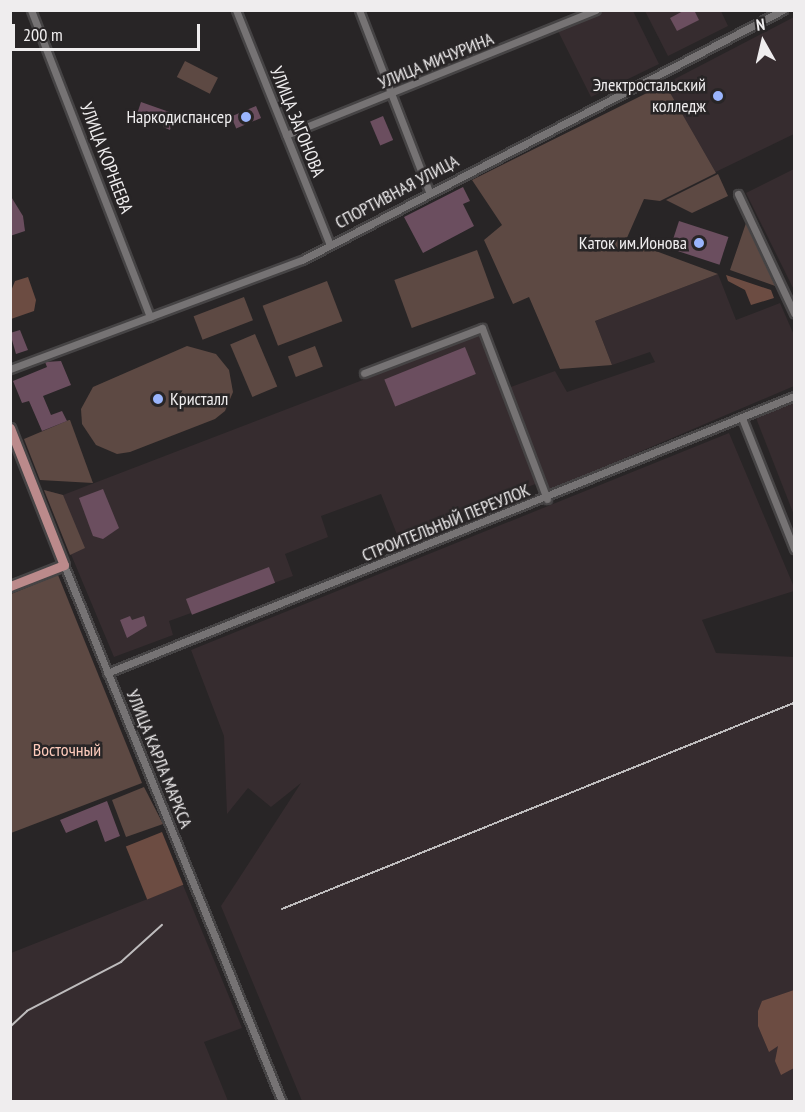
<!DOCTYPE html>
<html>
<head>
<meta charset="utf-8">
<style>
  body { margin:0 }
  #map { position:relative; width:805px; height:1112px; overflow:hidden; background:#282526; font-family:"PT Sans Narrow",sans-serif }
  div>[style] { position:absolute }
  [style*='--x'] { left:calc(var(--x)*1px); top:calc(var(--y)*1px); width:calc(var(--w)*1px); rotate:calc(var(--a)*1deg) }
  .built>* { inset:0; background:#362c2f }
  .green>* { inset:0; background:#5d4943; transform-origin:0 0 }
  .forest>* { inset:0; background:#6c4c42; transform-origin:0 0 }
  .building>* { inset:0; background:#6b4e5f; transform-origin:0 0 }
  .roads { filter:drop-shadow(2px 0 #464445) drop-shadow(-2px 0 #464445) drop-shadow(0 2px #464445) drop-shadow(0 -2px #464445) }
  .minor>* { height:7px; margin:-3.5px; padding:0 3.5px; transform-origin:3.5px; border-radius:3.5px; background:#767374 }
  .major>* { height:9px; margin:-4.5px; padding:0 4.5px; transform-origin:4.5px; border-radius:4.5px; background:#bb8a8b }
  .rail>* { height:1.5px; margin:-0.75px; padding:0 0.75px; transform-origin:0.75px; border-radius:0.75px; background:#bebcbd }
  .dots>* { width:16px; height:16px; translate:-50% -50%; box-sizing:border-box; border:3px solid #282526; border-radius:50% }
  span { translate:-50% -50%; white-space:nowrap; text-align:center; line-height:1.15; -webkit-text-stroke:5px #282526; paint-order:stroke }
  .street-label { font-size:18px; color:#efedee }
  .poi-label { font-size:18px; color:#efedee }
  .right { translate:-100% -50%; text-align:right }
  .left { translate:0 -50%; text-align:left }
  .park-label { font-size:18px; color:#fecbbc }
  .frame { position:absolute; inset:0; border:12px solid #efedee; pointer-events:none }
  .north { position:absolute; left:733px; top:12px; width:60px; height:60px; -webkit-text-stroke:4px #282526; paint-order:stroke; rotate:352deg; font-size:16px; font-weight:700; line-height:24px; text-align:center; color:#efedee }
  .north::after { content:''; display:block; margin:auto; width:21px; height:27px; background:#efedee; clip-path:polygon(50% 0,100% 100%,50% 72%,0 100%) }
  .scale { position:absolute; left:12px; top:24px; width:188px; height:27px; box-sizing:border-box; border:3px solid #efedee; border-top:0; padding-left:8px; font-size:18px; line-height:21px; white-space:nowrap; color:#efedee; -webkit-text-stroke:4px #282526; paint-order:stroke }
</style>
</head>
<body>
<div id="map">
  <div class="built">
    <i style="clip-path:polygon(598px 11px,633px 11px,659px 64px,591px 97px,558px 31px)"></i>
    <i style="clip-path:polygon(645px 11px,721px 11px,728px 26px,668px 56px)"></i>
    <i style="clip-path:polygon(794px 17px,794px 134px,662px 198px,619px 108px)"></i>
    <i style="clip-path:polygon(794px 169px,794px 290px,746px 193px)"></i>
    <i style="clip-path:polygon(718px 274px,736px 320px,780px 303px,794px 335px,794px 386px,548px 491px,508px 388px,555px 371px,567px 392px,655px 362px,650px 352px,612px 365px,595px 321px)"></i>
    <i style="clip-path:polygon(480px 335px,538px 483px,398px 537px,381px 494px,321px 516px,328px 537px,285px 554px,293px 576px,169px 621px,173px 635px,114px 657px,44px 490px,63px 495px)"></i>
    <i style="clip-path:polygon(794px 403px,794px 515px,756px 418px)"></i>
    <i style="clip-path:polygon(729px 433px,794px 587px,794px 591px,702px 620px,716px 653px,794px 657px,794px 1101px,302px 1101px,221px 906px,301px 783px,271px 807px,248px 788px,227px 814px,224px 736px,191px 650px)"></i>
    <i style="clip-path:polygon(183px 885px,242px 1028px,204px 1042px,228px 1101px,11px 1101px,11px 953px)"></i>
  </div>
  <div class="green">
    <i style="left:185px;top:61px;width:37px;height:18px;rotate:27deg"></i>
    <i style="clip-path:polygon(665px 84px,716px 173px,660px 201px,644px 199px,626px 240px,718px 274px,595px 321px,612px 365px,560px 369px,529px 297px,513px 304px,484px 240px,502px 225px,472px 180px)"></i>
    <i style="clip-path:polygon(718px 174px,728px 196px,692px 213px,666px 200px)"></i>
    <i style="clip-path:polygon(746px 223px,777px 287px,778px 287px,730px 270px)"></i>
    <i style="left:477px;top:250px;width:51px;height:88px;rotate:70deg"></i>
    <i style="left:327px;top:281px;width:43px;height:69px;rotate:69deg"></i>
    <i style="left:244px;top:297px;width:25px;height:54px;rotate:69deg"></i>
    <i style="left:255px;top:334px;width:57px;height:27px;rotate:67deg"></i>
    <i style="clip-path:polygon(187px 346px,216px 354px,229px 370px,233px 392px,225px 411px,215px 419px,130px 452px,117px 454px,96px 445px,82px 424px,81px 409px,93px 387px)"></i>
    <i style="left:315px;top:346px;width:22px;height:29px;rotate:69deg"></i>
    <i style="clip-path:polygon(69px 420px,70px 420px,93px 483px,40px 480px,24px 439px)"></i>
    <i style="clip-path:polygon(44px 490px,63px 495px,85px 548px,70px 555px)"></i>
    <i style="clip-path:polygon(58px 575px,142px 783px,11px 833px,11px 594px)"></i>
    <i style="clip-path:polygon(144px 787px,163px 824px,126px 837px,112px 800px)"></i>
  </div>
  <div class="forest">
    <i style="clip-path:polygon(726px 275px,771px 290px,774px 298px,751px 305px,745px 290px,728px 281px)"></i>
    <i style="clip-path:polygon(28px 277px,36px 300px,34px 311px,11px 319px,11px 291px,15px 281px)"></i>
    <i style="left:162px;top:832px;width:57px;height:39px;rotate:68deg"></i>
    <i style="clip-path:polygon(794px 990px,794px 1068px,781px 1075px,775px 1061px,778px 1046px,769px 1052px,758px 1026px,758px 1011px,762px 1001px)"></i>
  </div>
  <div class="building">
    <i style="clip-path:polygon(685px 10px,694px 10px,699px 20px,677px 31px,670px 18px)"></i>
    <i style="clip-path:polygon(141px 102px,175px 114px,170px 130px,163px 127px,165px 120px,144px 113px,142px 119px,136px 117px)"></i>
    <i style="left:256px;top:106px;width:13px;height:27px;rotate:67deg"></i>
    <i style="left:383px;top:116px;width:26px;height:14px;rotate:67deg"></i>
    <i style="clip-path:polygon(463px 187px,470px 201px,463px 204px,474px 226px,423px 253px,404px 217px)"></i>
    <i style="clip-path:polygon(10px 195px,23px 216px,25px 231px,10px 236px)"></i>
    <i style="left:679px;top:221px;width:52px;height:29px;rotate:18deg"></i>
    <i style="clip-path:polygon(20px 330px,28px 350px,16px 354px,10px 333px)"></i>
    <i style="left:465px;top:347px;width:29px;height:87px;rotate:68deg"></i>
    <i style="clip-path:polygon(61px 361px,71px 385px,43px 396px,51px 415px,62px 411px,67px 421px,42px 431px,29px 401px,22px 403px,13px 381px,47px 367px,45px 362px)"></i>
    <i style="clip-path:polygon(103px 489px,119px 528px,103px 539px,93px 536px,79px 498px)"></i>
    <i style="left:269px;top:567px;width:17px;height:89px;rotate:69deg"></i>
    <i style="clip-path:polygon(130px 616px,132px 620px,144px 616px,147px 626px,127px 638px,120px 620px)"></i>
    <i style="clip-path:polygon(107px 801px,120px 836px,105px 842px,97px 820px,66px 833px,60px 820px)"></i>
  </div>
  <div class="roads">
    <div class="minor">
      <i style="--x:31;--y:10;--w:329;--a:68.8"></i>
      <i style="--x:236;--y:10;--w:253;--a:68.2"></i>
      <i style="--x:359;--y:10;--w:194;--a:68.9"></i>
      <i style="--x:286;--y:135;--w:334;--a:-22"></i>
      <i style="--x:738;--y:194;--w:132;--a:64.8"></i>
      <i style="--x:10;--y:369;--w:312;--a:-20.5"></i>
      <i style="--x:302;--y:260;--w:542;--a:-27.46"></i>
      <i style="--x:364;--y:373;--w:126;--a:-20.9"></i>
      <i style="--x:482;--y:328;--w:183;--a:69.2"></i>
      <i style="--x:742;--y:418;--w:141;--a:68.3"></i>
      <i style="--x:64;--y:565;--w:580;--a:67.9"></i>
      <i style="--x:107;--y:673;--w:741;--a:-21.96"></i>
    </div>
    <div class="major">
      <i style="--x:10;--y:428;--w:147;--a:68.5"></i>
      <i style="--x:64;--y:565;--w:58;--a:158.7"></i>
    </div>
  </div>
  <div class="rail">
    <i style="--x:282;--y:909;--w:552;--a:-21.92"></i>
    <i style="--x:10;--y:1027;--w:23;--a:-43"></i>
    <i style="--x:27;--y:1011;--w:106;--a:-27.5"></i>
    <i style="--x:121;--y:962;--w:55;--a:-42.1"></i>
  </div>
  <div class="dots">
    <i style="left:718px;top:96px;background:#9ab5fd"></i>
    <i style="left:246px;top:117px;background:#9ab5fd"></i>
    <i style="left:699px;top:243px;background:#9ab5fd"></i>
    <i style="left:158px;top:399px;background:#9ab5fd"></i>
  </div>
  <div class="street-label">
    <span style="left:436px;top:61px;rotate:-22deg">УЛИЦА МИЧУРИНА</span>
    <span style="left:297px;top:122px;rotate:68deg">УЛИЦА ЗАГОНОВА</span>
    <span style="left:106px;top:158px;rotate:69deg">УЛИЦА КОРНЕЕВА</span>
    <span style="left:397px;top:192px;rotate:-28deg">СПОРТИВНАЯ УЛИЦА</span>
    <span style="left:446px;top:523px;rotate:-22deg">СТРОИТЕЛЬНЫЙ ПЕРЕУЛОК</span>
    <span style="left:159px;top:759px;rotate:68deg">УЛИЦА КАРЛА МАРКСА</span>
  </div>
  <div class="poi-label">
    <span class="right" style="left:706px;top:96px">Электростальский<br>колледж</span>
    <span class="right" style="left:232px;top:117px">Наркодиспансер</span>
    <span class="right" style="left:687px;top:243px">Каток им.Ионова</span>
    <span class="left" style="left:170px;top:399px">Кристалл</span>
  </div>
  <div class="park-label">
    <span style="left:67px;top:750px">Восточный</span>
  </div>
  <div class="frame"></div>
  <div class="north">N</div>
  <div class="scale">200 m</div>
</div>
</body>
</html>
